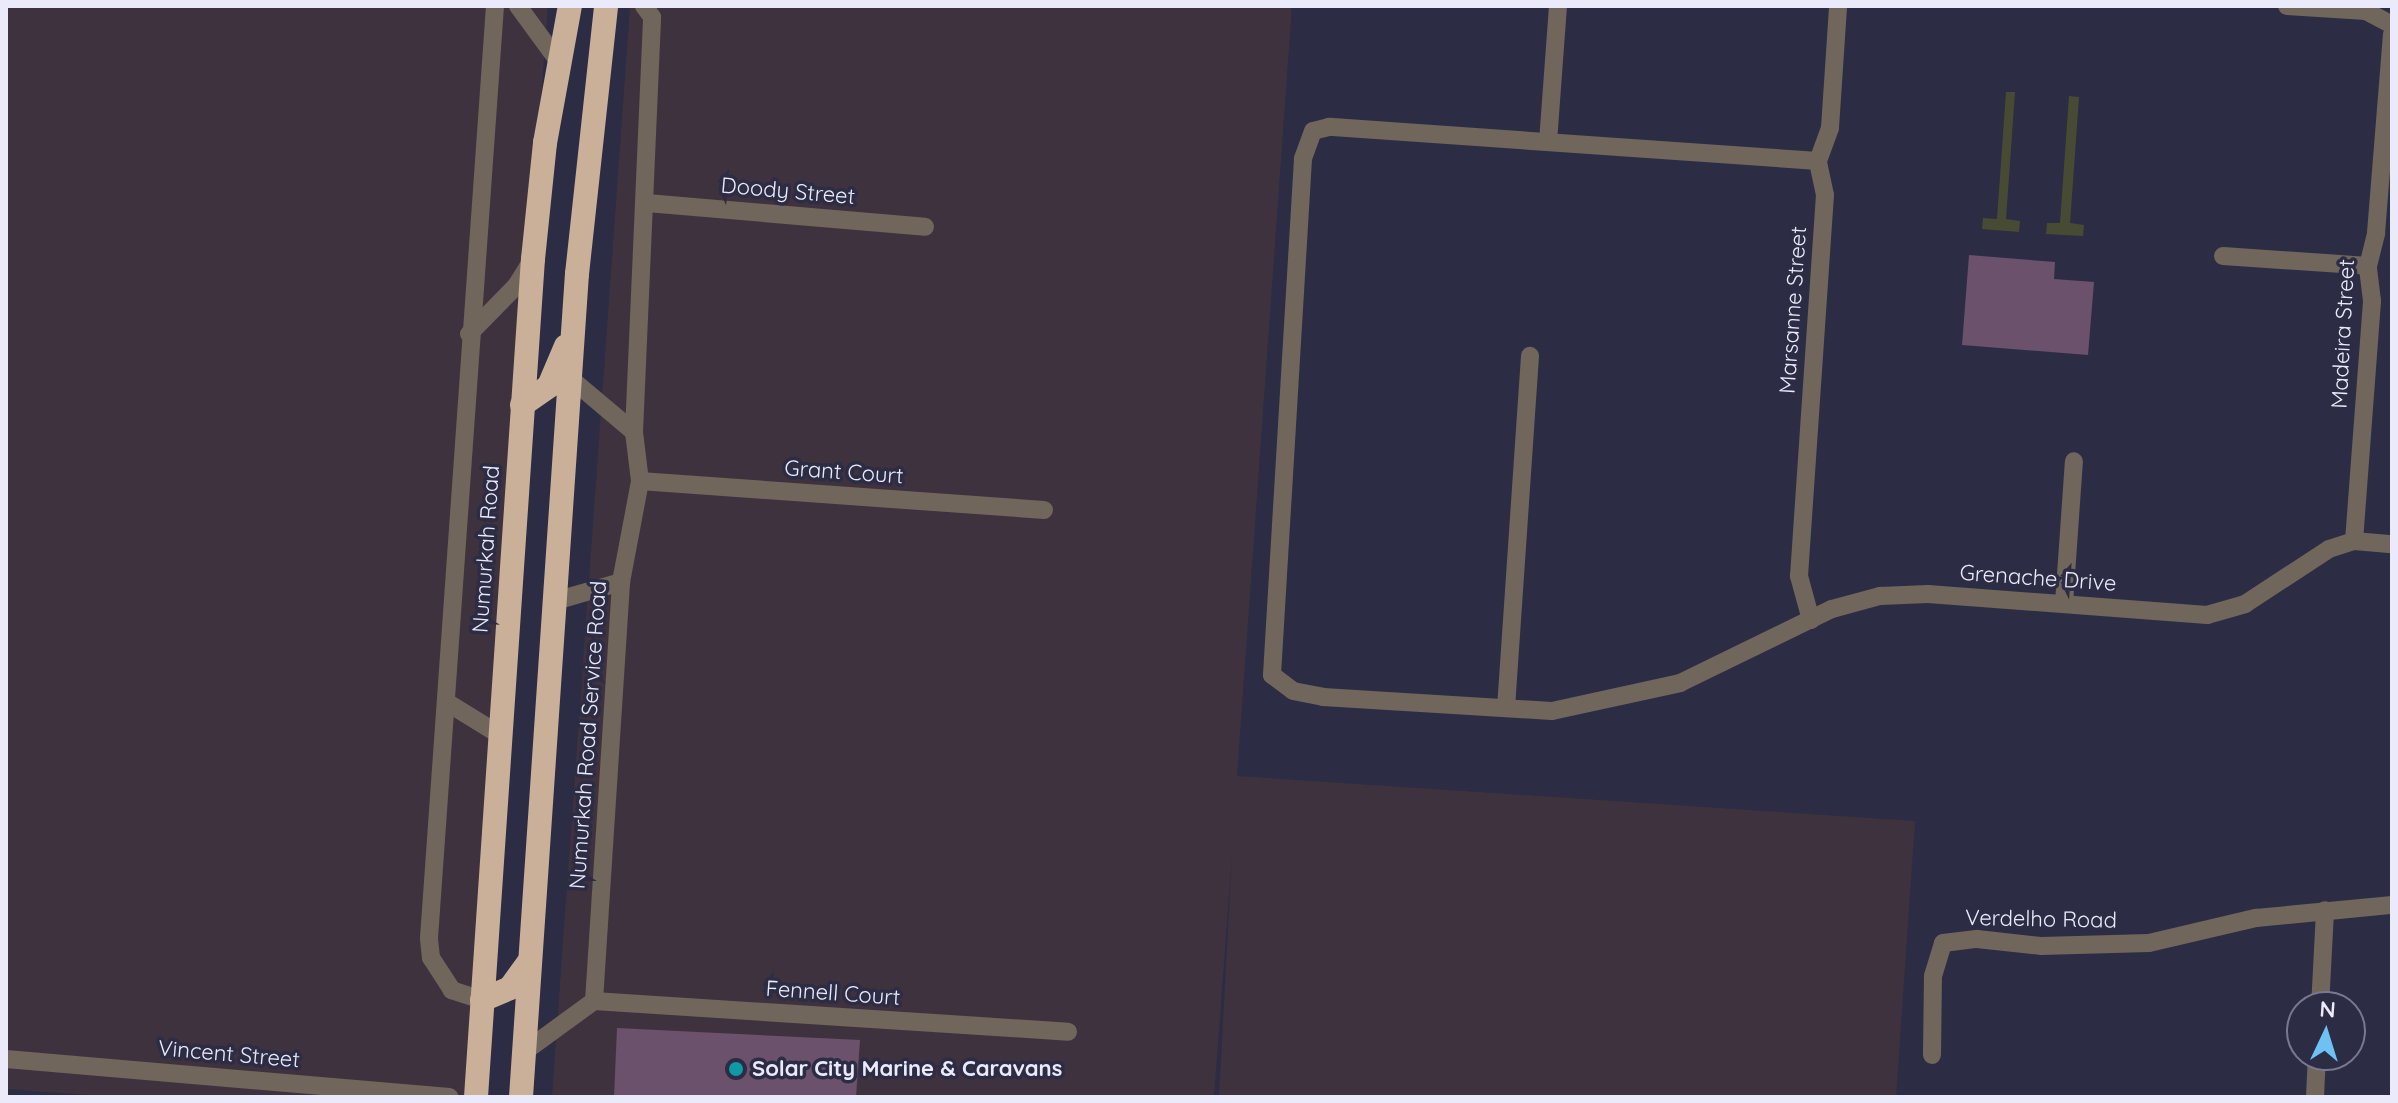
<!DOCTYPE html>
<html>
<head>
<meta charset="utf-8">
<style>
  body { margin:0 }
  #map { position:relative; width:2398px; height:1103px; overflow:hidden; background:#2d2c45; font-family:Quicksand,sans-serif }
  div>[style] { position:absolute }
  [style*='--x'] { left:calc(var(--x)*1px); top:calc(var(--y)*1px); width:calc(var(--w)*1px); rotate:calc(var(--a)*1deg) }
  .commercial>* { inset:0; background:#3f323f }
  .green>* { inset:0; background:#484b33 }
  .building>* { inset:0; background:#6b516c }
  .minor>* { height:18px; margin:-9px; padding:0 9px; transform-origin:9px; border-radius:9px; background:#71665c }
  .highway>* { height:24px; margin:-12px; padding:0 12px; transform-origin:12px; border-radius:12px; background:#cbb099 }
  .dots>* { width:22px; height:22px; translate:-50% -50%; box-sizing:border-box; border:4px solid #2d2c45; border-radius:50% }
  span { translate:-50% -50%; white-space:nowrap; text-align:center; line-height:1.15; -webkit-text-stroke:7px #2d2c45; paint-order:stroke }
  .street-label { font-size:22px; color:#eaeafb }
  .poi-label { font-size:22px; color:#eaeafb; font-weight:700 }
  .left { translate:0 -50%; text-align:left }
  .frame { position:absolute; inset:0; border:8px solid #eaeafb; pointer-events:none }
  .north { position:absolute; left:2286px; top:991px; width:80px; height:80px; box-sizing:border-box; background:#2d2c45; border:2px solid #79788e; border-radius:50%; rotate:4deg; font-size:22px; font-weight:700; line-height:32px; text-align:center; color:#eaeafb }
  .north::after { content:''; display:block; margin:auto; width:28px; height:36px; background:#6dc2f3; clip-path:polygon(50% 0,100% 100%,50% 72%,0 100%) }
</style>
</head>
<body>
<div id="map">
  <div class="commercial">
    <i style="clip-path:polygon(6px 6px,548px 6px,464px 1097px,113px 1097px,6px 1089px)"></i>
    <i style="clip-path:polygon(630px 6px,1292px 6px,1237px 776px,1915px 821px,1896px 1097px,1219px 1097px,1232px 855px,1214px 1097px,552px 1097px)"></i>
  </div>
  <div class="green">
    <i style="clip-path:polygon(2006px 92px,2015px 92px,2006px 219px,2020px 221px,2019px 232px,1982px 229px,1983px 218px,1997px 219px)"></i>
    <i style="clip-path:polygon(2069px 96px,2079px 97px,2070px 223px,2084px 225px,2083px 236px,2046px 234px,2047px 223px,2060px 223px)"></i>
  </div>
  <div class="building">
    <i style="clip-path:polygon(1969px 255px,2055px 262px,2054px 279px,2094px 282px,2088px 355px,1962px 345px)"></i>
    <i style="clip-path:polygon(617px 1028px,860px 1040px,856px 1097px,614px 1097px)"></i>
  </div>
  <div class="minor">
    <i style="--x:518;--y:6;--w:69;--a:53.8"></i>
    <i style="--x:2287;--y:6;--w:79;--a:3.6"></i>
    <i style="--x:2366;--y:11;--w:30;--a:28"></i>
    <i style="--x:1548;--y:142;--w:136;--a:-85.8"></i>
    <i style="--x:1818;--y:161;--w:490;--a:-176"></i>
    <i style="--x:1329;--y:127;--w:16;--a:166"></i>
    <i style="--x:1313;--y:131;--w:30;--a:110"></i>
    <i style="--x:1303;--y:159;--w:517;--a:93.44"></i>
    <i style="--x:1272;--y:675;--w:26;--a:37"></i>
    <i style="--x:1293;--y:691;--w:31;--a:11"></i>
    <i style="--x:1323;--y:697;--w:229;--a:3.5"></i>
    <i style="--x:1552;--y:711;--w:131;--a:-12.3"></i>
    <i style="--x:1680;--y:683;--w:169;--a:-26"></i>
    <i style="--x:1832;--y:609;--w:50;--a:-15.2"></i>
    <i style="--x:1880;--y:596;--w:48;--a:-2.4"></i>
    <i style="--x:1928;--y:594;--w:280;--a:4.3"></i>
    <i style="--x:2207;--y:615;--w:40;--a:-16"></i>
    <i style="--x:2245;--y:604;--w:100;--a:-33.2"></i>
    <i style="--x:2329;--y:549;--w:26;--a:-18"></i>
    <i style="--x:2354;--y:541;--w:38;--a:5"></i>
    <i style="--x:647;--y:203;--w:279;--a:4.9"></i>
    <i style="--x:2223;--y:256;--w:145;--a:3.9"></i>
    <i style="--x:469;--y:334;--w:67;--a:-45.6"></i>
    <i style="--x:516;--y:286;--w:31;--a:-58"></i>
    <i style="--x:570;--y:378;--w:84;--a:40.2"></i>
    <i style="--x:640;--y:481;--w:405;--a:4.1"></i>
    <i style="--x:2354;--y:541;--w:241;--a:-85.7"></i>
    <i style="--x:2372;--y:301;--w:35;--a:-97"></i>
    <i style="--x:2368;--y:266;--w:34;--a:-76"></i>
    <i style="--x:2376;--y:233;--w:200;--a:-85.4"></i>
    <i style="--x:555;--y:601;--w:69;--a:-16.1"></i>
    <i style="--x:2064;--y:603;--w:142;--a:-86"></i>
    <i style="--x:1811;--y:620;--w:46;--a:-105.3"></i>
    <i style="--x:1799;--y:576;--w:382;--a:-86.1"></i>
    <i style="--x:1825;--y:195;--w:35;--a:-102"></i>
    <i style="--x:1818;--y:161;--w:35;--a:-70"></i>
    <i style="--x:1830;--y:128;--w:122;--a:-86.2"></i>
    <i style="--x:448;--y:703;--w:61;--a:31.6"></i>
    <i style="--x:1506;--y:708;--w:353;--a:-86.1"></i>
    <i style="--x:482;--y:1000;--w:32;--a:-162"></i>
    <i style="--x:452;--y:990;--w:38;--a:-123"></i>
    <i style="--x:431;--y:958;--w:20;--a:-96"></i>
    <i style="--x:429;--y:938;--w:934;--a:-85.95"></i>
    <i style="--x:594;--y:1001;--w:420;--a:-86.3"></i>
    <i style="--x:621;--y:582;--w:103;--a:-79.3"></i>
    <i style="--x:640;--y:481;--w:49;--a:-97"></i>
    <i style="--x:634;--y:432;--w:415;--a:-87.5"></i>
    <i style="--x:652;--y:17;--w:14;--a:-126"></i>
    <i style="--x:594;--y:1001;--w:475;--a:3.7"></i>
    <i style="--x:2320;--y:1007;--w:97;--a:-87"></i>
    <i style="--x:524;--y:1052;--w:87;--a:-36.1"></i>
    <i style="--x:1932;--y:1055;--w:79;--a:-89.3"></i>
    <i style="--x:1933;--y:976;--w:34;--a:-73"></i>
    <i style="--x:1943;--y:943;--w:34;--a:-7"></i>
    <i style="--x:1977;--y:939;--w:64;--a:6.2"></i>
    <i style="--x:2041;--y:946;--w:108;--a:-1.6"></i>
    <i style="--x:2149;--y:943;--w:110;--a:-13.2"></i>
    <i style="--x:2256;--y:918;--w:137;--a:-5.5"></i>
    <i style="--x:6;--y:1059;--w:445;--a:4.9"></i>
    <i style="--x:2315;--y:1097;--w:42;--a:-87.3"></i>
  </div>
  <div class="highway">
    <i style="--x:522;--y:405;--w:33;--a:-35"></i>
    <i style="--x:549;--y:386;--w:43;--a:-67"></i>
    <i style="--x:482;--y:1000;--w:30;--a:-23"></i>
    <i style="--x:510;--y:988;--w:32;--a:-54"></i>
    <i style="--x:476;--y:1097;--w:840;--a:-86.11"></i>
    <i style="--x:533;--y:259;--w:117;--a:-84.1"></i>
    <i style="--x:545;--y:143;--w:139;--a:-79.7"></i>
    <i style="--x:521;--y:1097;--w:825;--a:-86.11"></i>
    <i style="--x:577;--y:274;--w:270;--a:-83.8"></i>
  </div>
  <div class="dots">
    <i style="left:736px;top:1069px;background:#0f9aa8"></i>
  </div>
  <div class="street-label">
    <span style="left:788px;top:191px;rotate:5deg">Doody Street</span>
    <span style="left:1793px;top:310px;rotate:-86deg">Marsanne Street</span>
    <span style="left:2343px;top:334px;rotate:-87deg">Madeira Street</span>
    <span style="left:844px;top:472px;rotate:4deg">Grant Court</span>
    <span style="left:486px;top:549px;rotate:-86deg">Numurkah Road</span>
    <span style="left:2038px;top:578px;rotate:4deg">Grenache Drive</span>
    <span style="left:588px;top:735px;rotate:-86deg">Numurkah Road Service Road</span>
    <span style="left:2041px;top:919px;rotate:1deg">Verdelho Road</span>
    <span style="left:833px;top:993px;rotate:4deg">Fennell Court</span>
    <span style="left:229px;top:1054px;rotate:5deg">Vincent Street</span>
  </div>
  <div class="poi-label">
    <span class="left" style="left:752px;top:1069px">Solar City Marine &amp; Caravans</span>
  </div>
  <div class="frame"></div>
  <div class="north">N</div>
</div>
</body>
</html>
